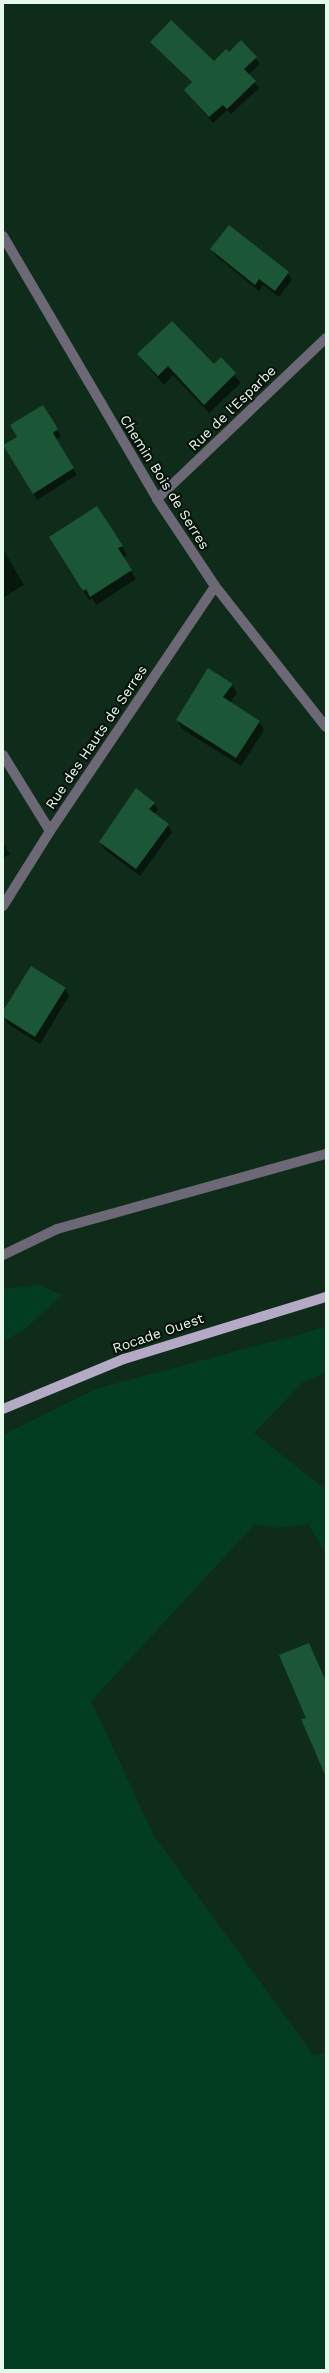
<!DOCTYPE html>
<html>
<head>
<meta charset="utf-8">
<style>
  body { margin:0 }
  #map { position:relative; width:329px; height:2373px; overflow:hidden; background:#0f2c1b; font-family:"Work Sans",sans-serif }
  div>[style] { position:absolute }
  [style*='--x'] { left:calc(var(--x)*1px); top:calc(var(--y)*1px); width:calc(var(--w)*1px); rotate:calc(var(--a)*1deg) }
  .green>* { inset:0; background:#023d21 }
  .shadow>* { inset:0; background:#0007 }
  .building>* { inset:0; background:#1b5637; transform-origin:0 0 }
  .minor>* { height:10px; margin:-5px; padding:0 5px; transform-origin:5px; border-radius:5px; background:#6c6875 }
  .primary>* { height:10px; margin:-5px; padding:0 5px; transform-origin:5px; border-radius:5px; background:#b5aac5 }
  span { translate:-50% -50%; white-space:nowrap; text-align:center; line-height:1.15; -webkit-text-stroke:4px #06110a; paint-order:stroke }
  .street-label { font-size:14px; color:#e7f8ed }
  .frame { position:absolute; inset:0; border:4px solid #e7f8ed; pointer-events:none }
</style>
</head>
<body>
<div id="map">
  <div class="green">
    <i style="clip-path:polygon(39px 1285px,62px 1295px,25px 1329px,3px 1342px,3px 1289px)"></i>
    <i style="clip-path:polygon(326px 1327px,326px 1373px,304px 1381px,254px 1433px,326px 1490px,326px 1554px,308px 1524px,278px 1528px,255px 1524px,91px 1701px,154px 1836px,314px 2056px,326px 2053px,326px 2370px,3px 2370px,3px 1435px,96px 1389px)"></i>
  </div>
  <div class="shadow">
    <i style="clip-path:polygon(241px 41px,260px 64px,248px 75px,259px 88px,231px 114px,227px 110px,213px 123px,185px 90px,192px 83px,152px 42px,214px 62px,229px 54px)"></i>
    <i style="clip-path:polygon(230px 227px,288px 273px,292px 280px,279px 297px,263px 285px,259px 291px,215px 255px,211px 249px)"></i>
    <i style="clip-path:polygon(138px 355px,214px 366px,221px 359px,241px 383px,209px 413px,173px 375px,164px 385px)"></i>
    <i style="clip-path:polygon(57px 430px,61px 436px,56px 440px,77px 475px,37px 500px,5px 445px,19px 437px)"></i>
    <i style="clip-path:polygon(55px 546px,122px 546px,127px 555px,123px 558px,136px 579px,96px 605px,92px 598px,89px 600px)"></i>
    <i style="clip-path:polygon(3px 549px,24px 585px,3px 598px)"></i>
    <i style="clip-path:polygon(232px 684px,237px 693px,230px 703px,259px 721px,264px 730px,241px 766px,182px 729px,177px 720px)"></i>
    <i style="clip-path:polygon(154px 803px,158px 810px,154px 815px,168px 825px,172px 832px,140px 876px,104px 849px,100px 842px)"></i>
    <i style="clip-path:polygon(3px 843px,10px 854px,3px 858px)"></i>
    <i style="clip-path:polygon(65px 989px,69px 996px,40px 1044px,8px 1024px,4px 1016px)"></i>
    <i style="clip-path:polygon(309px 1644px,326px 1680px,326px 1763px,307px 1718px)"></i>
  </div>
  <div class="building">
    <i style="clip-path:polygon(171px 20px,214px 61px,226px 49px,229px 52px,241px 40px,257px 57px,244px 69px,256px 81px,227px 109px,223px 105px,209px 117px,184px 90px,192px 82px,150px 42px)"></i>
    <i style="clip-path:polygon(229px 225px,289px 272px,275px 291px,259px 279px,255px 285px,210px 249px)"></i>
    <i style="clip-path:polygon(172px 321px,214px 364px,221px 357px,236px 373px,204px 405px,168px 366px,158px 376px,137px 354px)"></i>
    <i style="clip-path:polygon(43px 405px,58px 429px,53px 433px,74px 468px,33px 494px,3px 445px,17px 437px,10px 425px)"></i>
    <i style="clip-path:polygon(97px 506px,123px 546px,118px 548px,132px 570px,90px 597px,86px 589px,83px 591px,49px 537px)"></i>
    <i style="clip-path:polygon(208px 668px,233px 684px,223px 697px,260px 721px,236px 758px,176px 720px)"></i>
    <i style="clip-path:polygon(136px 788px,155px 803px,149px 809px,169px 824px,136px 869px,99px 842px)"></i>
    <i style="left:31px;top:966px;width:41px;height:58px;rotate:32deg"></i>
    <i style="clip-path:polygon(309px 1643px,326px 1681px,326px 1777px,301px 1719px,306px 1718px,279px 1655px)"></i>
  </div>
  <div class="minor">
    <i style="--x:3;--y:236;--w:305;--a:59.6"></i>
    <i style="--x:157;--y:499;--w:105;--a:56.3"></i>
    <i style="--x:215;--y:586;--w:179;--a:51.8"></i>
    <i style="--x:157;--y:499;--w:233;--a:-43.6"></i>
    <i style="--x:3;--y:755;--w:89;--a:58.3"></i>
    <i style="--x:3;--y:906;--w:89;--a:-57.9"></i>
    <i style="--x:50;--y:831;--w:295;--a:-56"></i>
    <i style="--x:3;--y:1255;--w:60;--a:-25.7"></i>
    <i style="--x:57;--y:1229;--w:279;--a:-15.6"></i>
  </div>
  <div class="primary">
    <i style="--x:3;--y:1409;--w:131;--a:-22.5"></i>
    <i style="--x:124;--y:1359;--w:211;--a:-17.1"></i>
  </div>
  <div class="street-label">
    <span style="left:232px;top:408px;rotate:-44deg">Rue de l'Esparbe</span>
    <span style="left:165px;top:482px;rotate:58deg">Chemin Bois de Serres</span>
    <span style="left:96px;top:737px;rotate:-56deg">Rue des Hauts de Serres</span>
    <span style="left:158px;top:1333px;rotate:-19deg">Rocade Ouest</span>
  </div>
  <div class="frame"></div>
</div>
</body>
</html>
